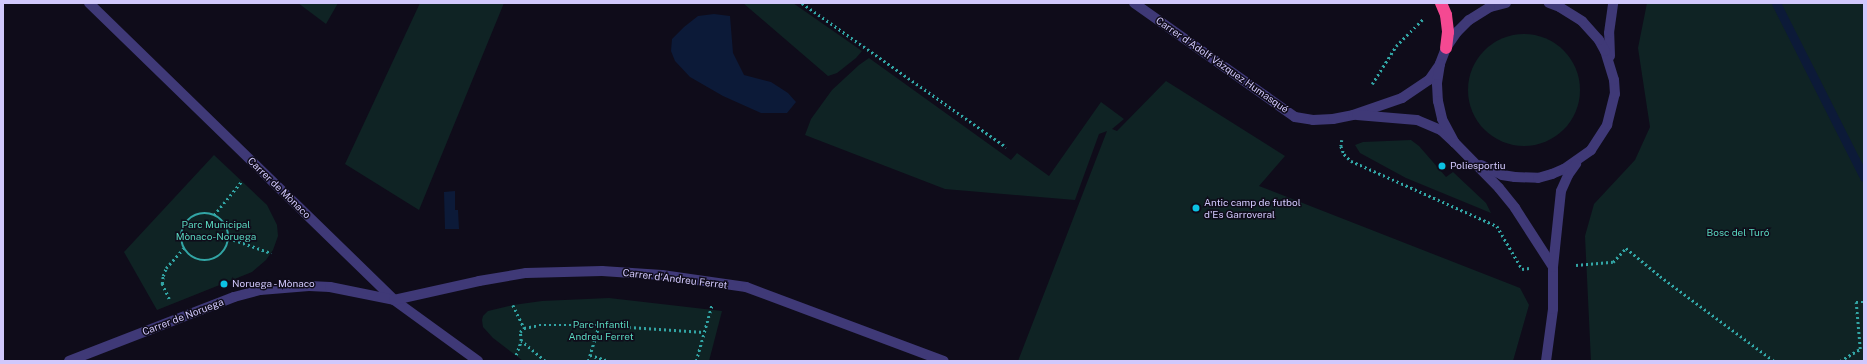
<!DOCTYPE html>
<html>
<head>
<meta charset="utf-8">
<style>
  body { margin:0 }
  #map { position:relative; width:1867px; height:364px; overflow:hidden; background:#0f0c1a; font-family:"Public Sans",sans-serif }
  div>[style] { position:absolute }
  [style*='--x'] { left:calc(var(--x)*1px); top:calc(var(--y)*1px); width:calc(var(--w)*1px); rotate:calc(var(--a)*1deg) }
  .green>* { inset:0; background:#0f2324 }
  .round { border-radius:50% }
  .water>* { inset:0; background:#0c1a38 }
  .stream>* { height:9px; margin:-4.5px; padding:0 4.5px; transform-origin:4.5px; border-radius:4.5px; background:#0c1a38 }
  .path>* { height:2.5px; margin-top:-1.25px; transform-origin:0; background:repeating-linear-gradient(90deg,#32a5a5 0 2px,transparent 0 5px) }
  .path>.ring { margin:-1.25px; padding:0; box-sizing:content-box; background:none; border:2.5px solid #32a5a5; border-radius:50% }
  .minor>* { height:10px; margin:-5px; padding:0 5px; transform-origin:5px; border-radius:5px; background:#3f3977 }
  .tertiary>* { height:10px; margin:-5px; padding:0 5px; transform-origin:5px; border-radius:5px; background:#3f3977 }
  .motorway>* { height:12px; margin:-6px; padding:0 6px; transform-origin:6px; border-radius:6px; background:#f54992 }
  .dots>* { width:11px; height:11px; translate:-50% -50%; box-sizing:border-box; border:2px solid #0f0c1a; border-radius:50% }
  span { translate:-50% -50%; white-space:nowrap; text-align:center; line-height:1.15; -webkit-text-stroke:3px #0f0c1a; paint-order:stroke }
  .street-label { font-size:10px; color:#d1c8fc }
  .poi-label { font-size:10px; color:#d1c8fc }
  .left { translate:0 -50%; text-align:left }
  .park-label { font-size:10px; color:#59d6be }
  .frame { position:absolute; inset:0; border:4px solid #d1c8fc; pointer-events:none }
</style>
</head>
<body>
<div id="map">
  <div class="green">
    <i style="clip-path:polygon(298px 3px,338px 3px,326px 24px)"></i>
    <i style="clip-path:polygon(420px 3px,504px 3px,419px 210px,345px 164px)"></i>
    <i style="clip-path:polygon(743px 3px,793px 3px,862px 51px,856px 58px,837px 73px,828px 76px)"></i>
    <i style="clip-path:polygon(1647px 3px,1864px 3px,1864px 361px,1591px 361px,1585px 236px,1594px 204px,1635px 160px,1650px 127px,1638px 48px)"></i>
    <i class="round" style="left:1468px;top:34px;width:112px;height:112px"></i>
    <i style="clip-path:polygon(869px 58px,1011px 160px,1017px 153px,1049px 176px,1101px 102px,1124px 119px,1112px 129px,1117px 131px,1166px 81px,1285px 156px,1259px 186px,1520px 288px,1529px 305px,1513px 361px,1018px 361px,1107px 131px,1099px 134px,1075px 200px,945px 189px,805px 135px,811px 119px,832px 90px,859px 65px)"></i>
    <i style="clip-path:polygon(1411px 140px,1419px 146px,1446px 177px,1453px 172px,1486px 203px,1491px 213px,1406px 178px,1360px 153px,1355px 145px,1363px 142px)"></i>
    <i style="clip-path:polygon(214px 155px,267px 205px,277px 225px,278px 236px,273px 250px,266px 260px,252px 272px,157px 310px,124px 252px)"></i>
    <i style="clip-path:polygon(609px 298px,722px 311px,709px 361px,523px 361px,493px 338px,483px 327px,482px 320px,483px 316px,488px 311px,513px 305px,542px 301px)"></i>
  </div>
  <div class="water">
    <i style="clip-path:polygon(714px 14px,730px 16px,733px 53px,744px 75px,771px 82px,788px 93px,796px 102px,787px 113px,761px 113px,723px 96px,690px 77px,675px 61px,671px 51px,672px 39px,684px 27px,698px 16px)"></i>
    <i style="clip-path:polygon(455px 191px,455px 210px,458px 210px,459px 229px,445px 229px,444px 192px)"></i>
  </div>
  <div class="stream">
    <i style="--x:1776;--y:3;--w:195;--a:63.2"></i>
  </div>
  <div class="path">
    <i style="--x:802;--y:3;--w:250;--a:35.2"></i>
    <i style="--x:1372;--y:84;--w:45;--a:-57.7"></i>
    <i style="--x:1396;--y:46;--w:38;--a:-45"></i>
    <i style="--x:1342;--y:140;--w:6;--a:99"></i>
    <i style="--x:1341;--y:146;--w:9;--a:69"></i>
    <i style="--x:1344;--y:154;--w:10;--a:45"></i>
    <i style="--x:1351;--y:161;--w:160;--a:24"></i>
    <i style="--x:1497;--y:226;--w:50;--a:59.8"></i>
    <i style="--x:1522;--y:269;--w:7;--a:-8"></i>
    <i class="ring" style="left:181px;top:213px;width:45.5px;height:45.5px"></i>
    <i style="--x:214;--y:215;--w:43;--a:-50.7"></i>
    <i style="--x:229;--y:238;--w:45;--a:19.7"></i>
    <i style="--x:1576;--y:265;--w:37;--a:-5"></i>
    <i style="--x:1613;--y:262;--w:19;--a:-47"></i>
    <i style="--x:1626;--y:248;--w:44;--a:39.5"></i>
    <i style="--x:1660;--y:276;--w:142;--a:36.7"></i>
    <i style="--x:169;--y:299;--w:17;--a:-115"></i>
    <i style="--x:162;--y:284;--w:8;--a:-83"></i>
    <i style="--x:163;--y:276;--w:9;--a:-69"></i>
    <i style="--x:166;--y:268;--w:27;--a:-48"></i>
    <i style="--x:513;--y:305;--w:25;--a:64"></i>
    <i style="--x:516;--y:355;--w:15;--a:-70"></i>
    <i style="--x:590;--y:355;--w:21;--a:17"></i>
    <i style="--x:545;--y:361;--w:31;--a:-140"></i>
    <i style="--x:521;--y:341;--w:9;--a:-96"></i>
    <i style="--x:520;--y:332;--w:6;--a:-45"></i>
    <i style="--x:524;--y:328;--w:15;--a:-11"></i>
    <i style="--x:539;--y:325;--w:60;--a:0"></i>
    <i style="--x:588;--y:361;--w:38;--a:-73"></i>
    <i style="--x:599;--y:325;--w:105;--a:3.8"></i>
    <i style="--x:696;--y:361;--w:59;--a:-74.3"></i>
    <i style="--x:1840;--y:361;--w:23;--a:-31"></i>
    <i style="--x:1860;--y:349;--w:47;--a:-94.9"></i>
    <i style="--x:1856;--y:302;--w:8;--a:0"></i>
  </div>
  <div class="minor">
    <i style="--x:89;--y:3;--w:426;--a:44.2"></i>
    <i style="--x:394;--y:300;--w:104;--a:36"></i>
    <i style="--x:1134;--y:3;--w:197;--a:35.3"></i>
    <i style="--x:1295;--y:117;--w:18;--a:9"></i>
    <i style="--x:1313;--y:120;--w:20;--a:-3"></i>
    <i style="--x:1333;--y:119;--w:20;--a:-11"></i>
    <i style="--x:1353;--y:115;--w:52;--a:-19.1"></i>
    <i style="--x:1402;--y:98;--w:32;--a:-34"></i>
    <i style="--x:1429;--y:80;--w:19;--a:-55"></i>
    <i style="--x:1357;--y:115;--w:60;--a:4.8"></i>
    <i style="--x:1417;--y:120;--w:26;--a:23"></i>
    <i style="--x:1441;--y:130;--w:18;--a:43"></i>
    <i style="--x:69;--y:361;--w:177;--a:-21.2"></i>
    <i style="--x:234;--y:297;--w:27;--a:-15"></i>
    <i style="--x:260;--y:290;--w:49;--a:-4.7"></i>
    <i style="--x:309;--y:286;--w:21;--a:3"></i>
    <i style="--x:330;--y:287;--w:65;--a:11.5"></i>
    <i style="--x:394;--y:300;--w:87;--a:-12.6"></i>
    <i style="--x:479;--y:281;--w:48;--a:-9.7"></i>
    <i style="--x:526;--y:273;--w:76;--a:-1.5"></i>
    <i style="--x:602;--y:271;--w:60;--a:3.8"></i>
    <i style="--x:662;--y:275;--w:85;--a:8.1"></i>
    <i style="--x:746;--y:287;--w:211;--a:20.5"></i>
  </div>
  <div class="tertiary">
    <i style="--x:1506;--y:3;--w:16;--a:166"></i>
    <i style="--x:1490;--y:7;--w:25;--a:148"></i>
    <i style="--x:1469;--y:20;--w:17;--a:135"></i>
    <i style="--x:1457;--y:32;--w:19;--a:125"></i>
    <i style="--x:1446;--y:48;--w:17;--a:111"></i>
    <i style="--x:1440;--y:64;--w:20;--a:99"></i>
    <i style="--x:1437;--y:84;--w:17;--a:87"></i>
    <i style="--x:1438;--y:101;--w:18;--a:77"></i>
    <i style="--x:1442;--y:119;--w:27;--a:62"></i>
    <i style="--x:1455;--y:143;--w:63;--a:45.6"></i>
    <i style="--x:1499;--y:188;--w:26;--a:51"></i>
    <i style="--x:1515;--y:208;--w:70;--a:57.2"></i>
    <i style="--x:1610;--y:56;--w:23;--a:-92"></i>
    <i style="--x:1609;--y:33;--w:30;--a:-82"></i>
    <i style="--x:1481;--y:165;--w:23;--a:25"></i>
    <i style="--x:1502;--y:175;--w:13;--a:9"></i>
    <i style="--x:1515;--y:177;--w:23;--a:2"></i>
    <i style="--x:1538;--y:178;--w:15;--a:-16"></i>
    <i style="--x:1552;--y:174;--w:13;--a:-23"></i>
    <i style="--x:1564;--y:169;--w:33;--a:-35"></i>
    <i style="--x:1591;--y:150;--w:30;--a:-57"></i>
    <i style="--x:1607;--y:125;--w:32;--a:-76"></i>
    <i style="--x:1615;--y:94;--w:14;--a:-94"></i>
    <i style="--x:1614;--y:80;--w:30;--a:-107"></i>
    <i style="--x:1605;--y:51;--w:13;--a:-119"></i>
    <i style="--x:1599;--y:40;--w:25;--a:-132"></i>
    <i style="--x:1582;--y:21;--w:26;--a:-148"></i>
    <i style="--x:1560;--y:7;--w:12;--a:-160"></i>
    <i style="--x:1546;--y:361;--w:52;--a:-82.3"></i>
    <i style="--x:1553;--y:309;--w:42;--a:-90"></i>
    <i style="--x:1553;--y:267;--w:76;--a:-84"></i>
    <i style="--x:1561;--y:191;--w:17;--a:-66"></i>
    <i style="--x:1568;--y:175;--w:14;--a:-54"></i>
  </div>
  <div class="motorway">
    <i style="--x:1441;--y:3;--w:13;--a:67"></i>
    <i style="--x:1446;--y:15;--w:17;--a:83"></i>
    <i style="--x:1448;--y:32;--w:16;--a:97"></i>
  </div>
  <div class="dots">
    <i style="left:1442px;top:166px;background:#0cc2e4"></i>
    <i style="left:1196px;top:208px;background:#0cc2e4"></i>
    <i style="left:224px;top:284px;background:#0cc2e4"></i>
  </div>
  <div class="street-label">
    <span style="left:1222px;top:65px;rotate:35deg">Carrer d'Adolf Vázquez Humasqué</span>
    <span style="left:279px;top:188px;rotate:44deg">Carrer de Mònaco</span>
    <span style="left:675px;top:279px;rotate:7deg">Carrer d'Andreu Ferret</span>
    <span style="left:183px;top:317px;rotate:-21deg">Carrer de Noruega</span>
  </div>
  <div class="poi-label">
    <span class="left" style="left:1450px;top:166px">Poliesportiu</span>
    <span class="left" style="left:1204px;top:208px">Antic camp de futbol<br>d'Es Garroveral</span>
    <span class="left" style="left:232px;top:284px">Noruega - Mònaco</span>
  </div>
  <div class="park-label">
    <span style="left:216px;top:230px">Parc Municipal<br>Mònaco-Noruega</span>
    <span style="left:1738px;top:233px">Bosc del Turó</span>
    <span style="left:601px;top:330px">Parc Infantil<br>Andreu Ferret</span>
  </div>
  <div class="frame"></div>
</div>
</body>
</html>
